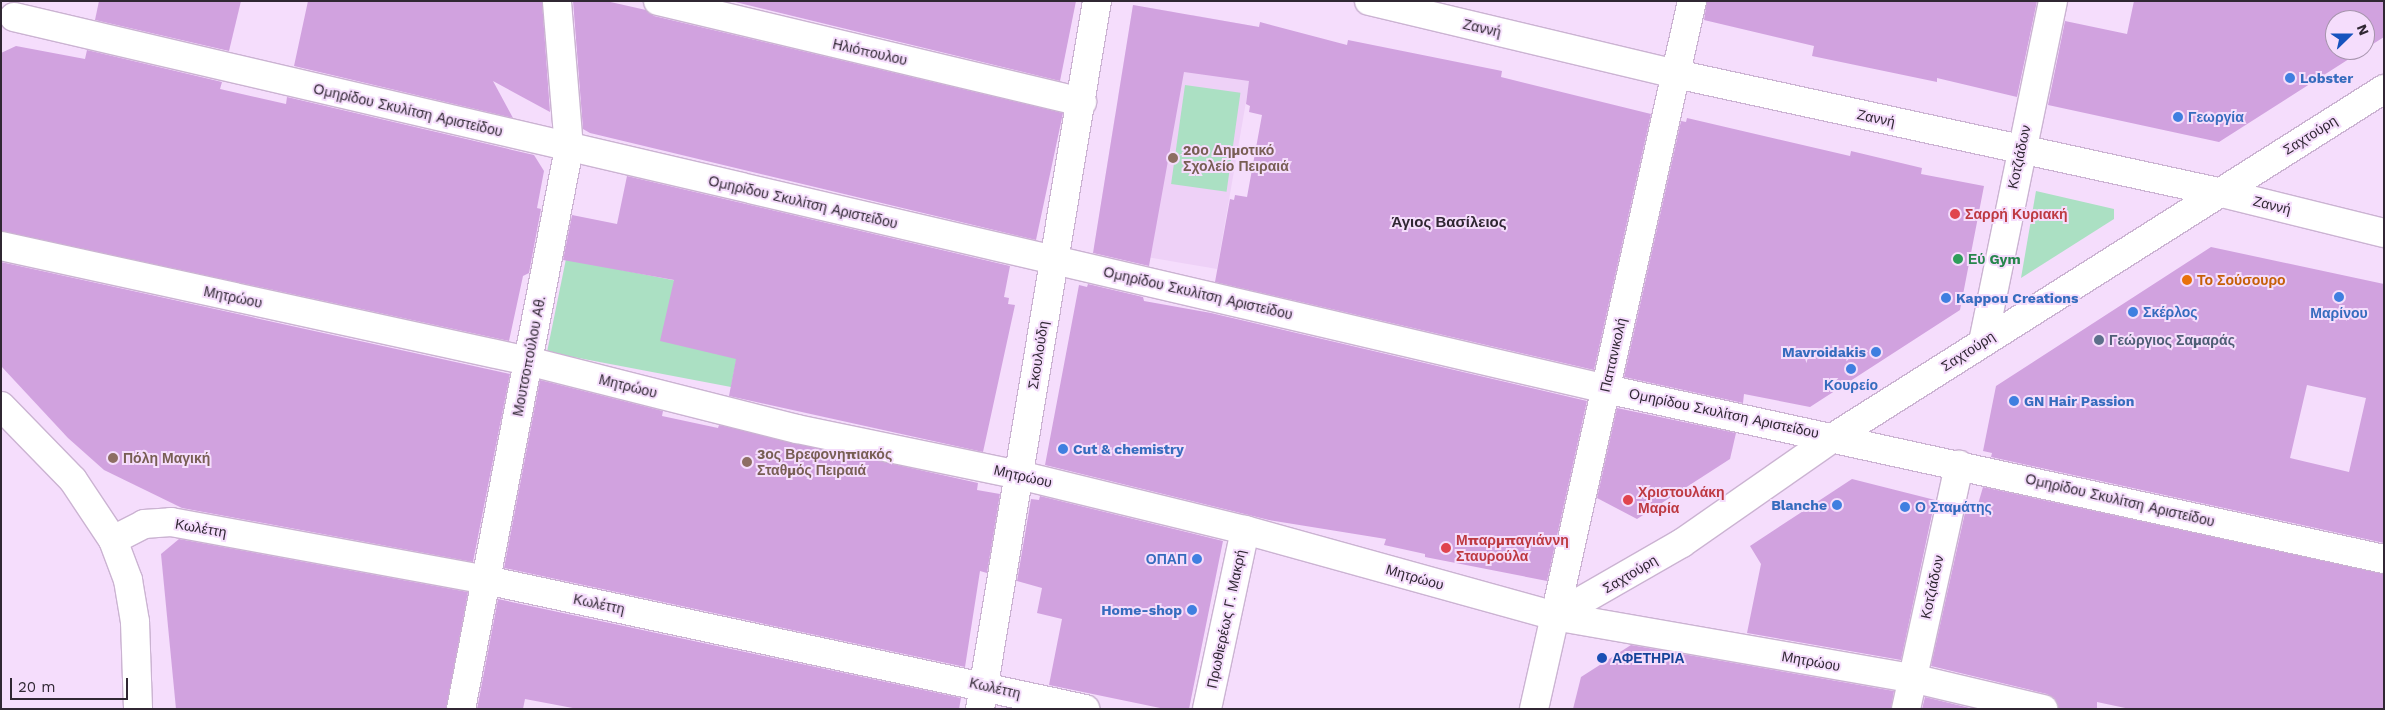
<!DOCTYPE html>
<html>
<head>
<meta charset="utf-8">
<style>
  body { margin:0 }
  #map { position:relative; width:2385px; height:710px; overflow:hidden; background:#f5ddfc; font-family:"Work Sans",sans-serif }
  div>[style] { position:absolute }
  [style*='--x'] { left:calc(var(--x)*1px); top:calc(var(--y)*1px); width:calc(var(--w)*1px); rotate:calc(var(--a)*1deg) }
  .built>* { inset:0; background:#eed1f7 }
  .green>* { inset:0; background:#abe0c3; transform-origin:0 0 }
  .building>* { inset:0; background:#d1a2df }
  .roads { filter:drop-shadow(1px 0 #cbb3d2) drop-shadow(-1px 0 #cbb3d2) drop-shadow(0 1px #cbb3d2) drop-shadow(0 -1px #cbb3d2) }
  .street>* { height:28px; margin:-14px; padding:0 14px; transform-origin:14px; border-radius:14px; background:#fff }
  .secondary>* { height:28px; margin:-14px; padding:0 14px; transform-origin:14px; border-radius:14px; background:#fff }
  .dots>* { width:14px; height:14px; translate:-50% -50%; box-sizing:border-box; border:2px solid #f5ddfc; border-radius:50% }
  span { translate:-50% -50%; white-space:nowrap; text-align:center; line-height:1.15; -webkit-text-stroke:4px #f5ddfc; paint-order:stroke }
  .street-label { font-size:14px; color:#302733 }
  .shop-label { font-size:14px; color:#366cbe; font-weight:700 }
  .left { translate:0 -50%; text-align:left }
  .right { translate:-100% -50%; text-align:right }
  .education-label { font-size:14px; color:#785e54; font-weight:700 }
  .health-label { font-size:14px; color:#be3a42; font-weight:700 }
  .leisure-label { font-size:14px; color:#27864d; font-weight:700 }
  .food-label { font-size:14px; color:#c56008; font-weight:700 }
  .service-label { font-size:14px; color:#4e5e75; font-weight:700 }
  .transit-label { font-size:14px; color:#164399; font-weight:700 }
  .neighbourhood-label { font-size:15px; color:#302733; font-weight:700 }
  .frame { position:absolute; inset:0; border:2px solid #302733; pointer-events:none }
  .north { position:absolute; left:2325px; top:10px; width:50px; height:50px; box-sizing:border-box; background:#f5ddfc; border:1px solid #a694ac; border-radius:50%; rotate:68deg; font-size:14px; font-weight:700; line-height:20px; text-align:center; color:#302733 }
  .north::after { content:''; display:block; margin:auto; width:18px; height:22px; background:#1653be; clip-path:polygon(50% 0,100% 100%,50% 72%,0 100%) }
  .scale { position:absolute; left:10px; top:678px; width:118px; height:22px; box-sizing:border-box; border:2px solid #302733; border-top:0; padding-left:6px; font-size:15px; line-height:18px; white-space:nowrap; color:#302733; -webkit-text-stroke:4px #f5ddfc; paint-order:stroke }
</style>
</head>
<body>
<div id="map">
  <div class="built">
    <i style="clip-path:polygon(1133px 5px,1174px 12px,1191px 20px,1192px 15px,1259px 27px,1217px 269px,1094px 248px,1115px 116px,1120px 116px,1123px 98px,1118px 97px)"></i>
  </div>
  <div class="green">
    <i style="left:1185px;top:85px;width:56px;height:100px;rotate:8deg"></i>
    <i style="clip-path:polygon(2036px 191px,2114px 209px,2114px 219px,2021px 278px)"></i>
    <i style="clip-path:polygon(566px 259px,728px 291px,742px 331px,731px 387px,547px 352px)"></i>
  </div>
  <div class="building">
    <i style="clip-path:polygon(99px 1px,241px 1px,229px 51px,95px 20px)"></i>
    <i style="clip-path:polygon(308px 1px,542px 1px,550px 112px,493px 81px,513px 118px,294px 66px)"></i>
    <i style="clip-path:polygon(573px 1px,606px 1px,646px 10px,654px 16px,1063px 113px,1036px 240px,590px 133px,583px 129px)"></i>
    <i style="clip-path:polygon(731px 1px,1076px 1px,1060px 81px)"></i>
    <i style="clip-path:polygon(1707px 1px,2037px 1px,2017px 97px,1937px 78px,1937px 82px,1812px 56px,1814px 46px,1704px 20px)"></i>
    <i style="clip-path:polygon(2134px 1px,2384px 1px,2384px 37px,2365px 49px,2365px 20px,2335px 20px,2335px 50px,2363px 50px,2219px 142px,2048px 105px,2065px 21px,2127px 34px)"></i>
    <i style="clip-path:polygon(1133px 5px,1259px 27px,1260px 22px,1347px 45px,1348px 40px,1502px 71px,1501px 77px,1651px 114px,1594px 370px,1215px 282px,1230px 199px,1234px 200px,1235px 195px,1247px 197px,1262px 115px,1249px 112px,1250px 106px,1246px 104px,1249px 81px,1184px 72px,1149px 266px,1093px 253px)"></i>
    <i style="clip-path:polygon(16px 46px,85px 59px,87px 50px,222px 82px,220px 89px,286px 104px,287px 97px,534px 155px,544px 171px,537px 208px,541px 209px,529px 273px,523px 276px,509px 341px,1px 231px,1px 53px)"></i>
    <i style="clip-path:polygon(1687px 118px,1850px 156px,1851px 151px,1922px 168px,1921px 174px,1984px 186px,1960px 310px,1810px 407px,1744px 394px,1743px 403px,1624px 377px,1681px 121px,1686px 122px)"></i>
    <i style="clip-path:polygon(627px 176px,1010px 266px,1004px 297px,1009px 298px,1008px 304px,1015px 305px,983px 452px,729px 396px,736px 359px,660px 341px,674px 280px,563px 260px,572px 215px,617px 224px)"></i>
    <i style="clip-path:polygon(evenodd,2211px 247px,2384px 284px,2384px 543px,1991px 457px,1992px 453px,1983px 451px,1996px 386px,2211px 247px,2307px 385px,2366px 398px,2349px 472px,2290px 458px,2307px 385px)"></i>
    <i style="clip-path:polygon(1px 262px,510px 374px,473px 562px,182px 508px,104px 470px,68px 438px,1px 366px)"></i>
    <i style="clip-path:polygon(1088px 284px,1143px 297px,1144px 301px,1211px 313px,1587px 401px,1547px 581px,1425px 557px,1425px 554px,1384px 545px,1386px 539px,1269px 520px,1045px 465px,1079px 285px,1087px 287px)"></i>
    <i style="clip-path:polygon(540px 380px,663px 411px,662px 416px,718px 428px,719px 425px,978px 483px,977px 490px,1000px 494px,987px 573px,980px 571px,965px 667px,504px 568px)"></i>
    <i style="clip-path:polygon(1617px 408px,1736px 433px,1730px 459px,1637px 519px,1597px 498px)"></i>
    <i style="clip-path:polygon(1852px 479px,1935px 500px,1901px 660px,1747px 633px,1761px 564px,1750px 546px)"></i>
    <i style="clip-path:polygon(1983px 487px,2384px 574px,2384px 709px,2130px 709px,2097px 702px,2097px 709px,2058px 709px,2054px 698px,2047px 694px,1931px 666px,1966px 508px,1976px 511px)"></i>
    <i style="clip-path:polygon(1040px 496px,1223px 541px,1189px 709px,1165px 709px,1049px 685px,1062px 619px,1037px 613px,1042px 588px,1017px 581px,1031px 499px,1039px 500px)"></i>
    <i style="clip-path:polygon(179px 539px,468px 592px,446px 709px,176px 709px,161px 554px)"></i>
    <i style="clip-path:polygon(498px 599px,961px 698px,959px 709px,578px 709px,525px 699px,523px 709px,477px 709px)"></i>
    <i style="clip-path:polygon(1631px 645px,1894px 691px,1891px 709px,1573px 709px,1581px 677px)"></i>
    <i style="clip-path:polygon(1925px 697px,1974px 709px,1922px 709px)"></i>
  </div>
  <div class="roads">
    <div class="street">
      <i style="--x:658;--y:1;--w:436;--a:13.4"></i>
      <i style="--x:1369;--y:1;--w:316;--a:13.4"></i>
      <i style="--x:1676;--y:74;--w:555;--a:12.28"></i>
      <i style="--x:1692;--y:1;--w:630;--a:102.56"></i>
      <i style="--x:1555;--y:616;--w:362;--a:9.9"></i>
      <i style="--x:1912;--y:678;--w:135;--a:13.3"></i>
      <i style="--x:14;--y:17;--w:1635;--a:13.15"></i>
      <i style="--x:1606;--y:389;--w:796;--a:12.33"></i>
      <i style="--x:1;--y:246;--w:539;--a:12.31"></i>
      <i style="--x:528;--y:361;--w:277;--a:14.2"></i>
      <i style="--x:797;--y:429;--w:227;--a:11.7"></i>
      <i style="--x:1019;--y:475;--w:233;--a:13.7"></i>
      <i style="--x:1983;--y:342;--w:348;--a:-78.4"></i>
      <i style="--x:113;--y:540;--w:35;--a:-27"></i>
      <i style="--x:144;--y:524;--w:27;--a:-4"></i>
      <i style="--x:171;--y:522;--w:320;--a:10.4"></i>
      <i style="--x:486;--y:580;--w:613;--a:12.15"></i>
      <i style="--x:461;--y:709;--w:571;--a:-79.1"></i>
      <i style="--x:569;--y:148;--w:147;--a:-94.7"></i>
      <i style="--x:980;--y:709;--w:718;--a:-80.62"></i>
      <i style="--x:1906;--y:709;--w:250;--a:-77.7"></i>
    </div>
    <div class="secondary">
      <i style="--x:2218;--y:192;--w:171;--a:13.9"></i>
      <i style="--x:1;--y:406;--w:103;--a:45.8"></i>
      <i style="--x:73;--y:480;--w:72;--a:56.3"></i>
      <i style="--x:113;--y:540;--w:43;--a:69.4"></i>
      <i style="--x:128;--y:580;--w:43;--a:80.5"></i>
      <i style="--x:135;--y:622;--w:87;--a:88"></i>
      <i style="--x:1555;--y:616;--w:146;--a:-29.9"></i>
      <i style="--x:1682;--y:543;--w:185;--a:-34.9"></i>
      <i style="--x:1834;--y:437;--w:651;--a:-32.32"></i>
      <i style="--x:1207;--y:709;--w:183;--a:-78"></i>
      <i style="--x:1245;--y:530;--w:322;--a:15.5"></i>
      <i style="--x:1534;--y:709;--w:95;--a:-77.3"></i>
    </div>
  </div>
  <div class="dots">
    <i style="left:2290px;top:78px;background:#3f7fe0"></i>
    <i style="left:2178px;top:117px;background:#3f7fe0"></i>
    <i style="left:1173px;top:158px;background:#8d6e63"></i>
    <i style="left:1955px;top:214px;background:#e0444e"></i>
    <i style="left:1958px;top:259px;background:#2e9e5b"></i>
    <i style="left:2187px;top:280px;background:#e8710a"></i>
    <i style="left:2339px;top:297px;background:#3f7fe0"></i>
    <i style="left:1946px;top:298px;background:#3f7fe0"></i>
    <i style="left:2133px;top:312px;background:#3f7fe0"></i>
    <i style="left:2099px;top:340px;background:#5c6f8a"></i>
    <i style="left:1876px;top:352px;background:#3f7fe0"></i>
    <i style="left:1851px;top:369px;background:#3f7fe0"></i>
    <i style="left:2014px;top:401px;background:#3f7fe0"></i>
    <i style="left:1063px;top:449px;background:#3f7fe0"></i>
    <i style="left:113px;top:458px;background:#8d6e63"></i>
    <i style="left:747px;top:462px;background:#8d6e63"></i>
    <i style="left:1628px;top:500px;background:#e0444e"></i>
    <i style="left:1837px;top:505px;background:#3f7fe0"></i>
    <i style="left:1905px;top:507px;background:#3f7fe0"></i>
    <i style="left:1446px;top:548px;background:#e0444e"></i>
    <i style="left:1197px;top:559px;background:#3f7fe0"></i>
    <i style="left:1192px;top:610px;background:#3f7fe0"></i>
    <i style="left:1602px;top:658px;background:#1a4fb4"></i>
  </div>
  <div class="street-label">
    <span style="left:1482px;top:28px;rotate:13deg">Ζαννή</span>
    <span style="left:870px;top:52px;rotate:13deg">Ηλιόπουλου</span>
    <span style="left:408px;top:110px;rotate:13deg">Ομηρίδου Σκυλίτση Αριστείδου</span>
    <span style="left:1876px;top:118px;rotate:12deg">Ζαννή</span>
    <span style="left:2310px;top:135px;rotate:-32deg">Σαχτούρη</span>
    <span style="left:2019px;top:157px;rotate:-78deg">Κοτζιάδων</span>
    <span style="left:803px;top:202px;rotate:13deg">Ομηρίδου Σκυλίτση Αριστείδου</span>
    <span style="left:2272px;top:205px;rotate:14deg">Ζαννή</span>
    <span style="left:1198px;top:293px;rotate:13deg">Ομηρίδου Σκυλίτση Αριστείδου</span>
    <span style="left:233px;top:297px;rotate:12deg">Μητρώου</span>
    <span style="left:1968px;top:351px;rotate:-33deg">Σαχτούρη</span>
    <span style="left:1038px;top:355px;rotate:-81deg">Σκουλούδη</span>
    <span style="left:1613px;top:355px;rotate:-77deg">Παπανικολή</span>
    <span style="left:529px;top:356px;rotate:-79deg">Μουτσοπούλου Αθ.</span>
    <span style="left:628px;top:386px;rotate:14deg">Μητρώου</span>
    <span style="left:1724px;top:413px;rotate:12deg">Ομηρίδου Σκυλίτση Αριστείδου</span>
    <span style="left:1023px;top:476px;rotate:13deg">Μητρώου</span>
    <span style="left:2120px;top:500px;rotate:13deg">Ομηρίδου Σκυλίτση Αριστείδου</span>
    <span style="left:201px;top:528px;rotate:10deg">Κωλέττη</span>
    <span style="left:1630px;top:574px;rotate:-31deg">Σαχτούρη</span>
    <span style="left:1415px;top:577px;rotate:16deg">Μητρώου</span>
    <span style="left:1932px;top:587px;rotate:-78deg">Κοτζιάδων</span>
    <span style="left:599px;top:604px;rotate:12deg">Κωλέττη</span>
    <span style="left:1226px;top:619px;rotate:-78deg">Πρωθιερέως Γ. Μακρή</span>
    <span style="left:1811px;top:661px;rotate:10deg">Μητρώου</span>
    <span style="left:995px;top:688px;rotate:13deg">Κωλέττη</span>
  </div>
  <div class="shop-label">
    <span class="left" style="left:2300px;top:78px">Lobster</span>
    <span class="left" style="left:2188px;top:117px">Γεωργία</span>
    <span class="left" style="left:1956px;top:298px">Kappou Creations</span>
    <span class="left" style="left:2143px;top:312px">Σκέρλος</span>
    <span style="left:2339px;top:313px">Μαρίνου</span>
    <span class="right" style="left:1866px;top:352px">Mavroidakis</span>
    <span style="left:1851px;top:385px">Κουρείο</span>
    <span class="left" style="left:2024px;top:401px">GN Hair Passion</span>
    <span class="left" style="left:1073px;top:449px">Cut &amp; chemistry</span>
    <span class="right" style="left:1827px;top:505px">Blanche</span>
    <span class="left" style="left:1915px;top:507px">Ο Σταμάτης</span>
    <span class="right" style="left:1187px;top:559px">ΟΠΑΠ</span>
    <span class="right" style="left:1182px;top:610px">Home-shop</span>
  </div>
  <div class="education-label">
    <span class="left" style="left:1183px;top:158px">20ο Δημοτικό<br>Σχολείο Πειραιά</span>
    <span class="left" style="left:757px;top:462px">3ος Βρεφονηπιακός<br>Σταθμός Πειραιά</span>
    <span class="left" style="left:123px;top:458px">Πόλη Μαγική</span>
  </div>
  <div class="health-label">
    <span class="left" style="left:1965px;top:214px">Σαρρή Κυριακή</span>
    <span class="left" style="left:1638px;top:500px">Χριστουλάκη<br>Μαρία</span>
    <span class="left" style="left:1456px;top:548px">Μπαρμπαγιάννη<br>Σταυρούλα</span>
  </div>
  <div class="leisure-label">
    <span class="left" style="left:1968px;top:259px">Εύ Gym</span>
  </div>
  <div class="food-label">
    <span class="left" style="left:2197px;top:280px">Το Σούσουρο</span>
  </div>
  <div class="service-label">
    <span class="left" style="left:2109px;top:340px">Γεώργιος Σαμαράς</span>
  </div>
  <div class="transit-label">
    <span class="left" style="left:1612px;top:658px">ΑΦΕΤΗΡΙΑ</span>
  </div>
  <div class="neighbourhood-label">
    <span style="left:1449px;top:223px">Άγιος Βασίλειος</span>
  </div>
  <div class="frame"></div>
  <div class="north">N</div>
  <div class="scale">20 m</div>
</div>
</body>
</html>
